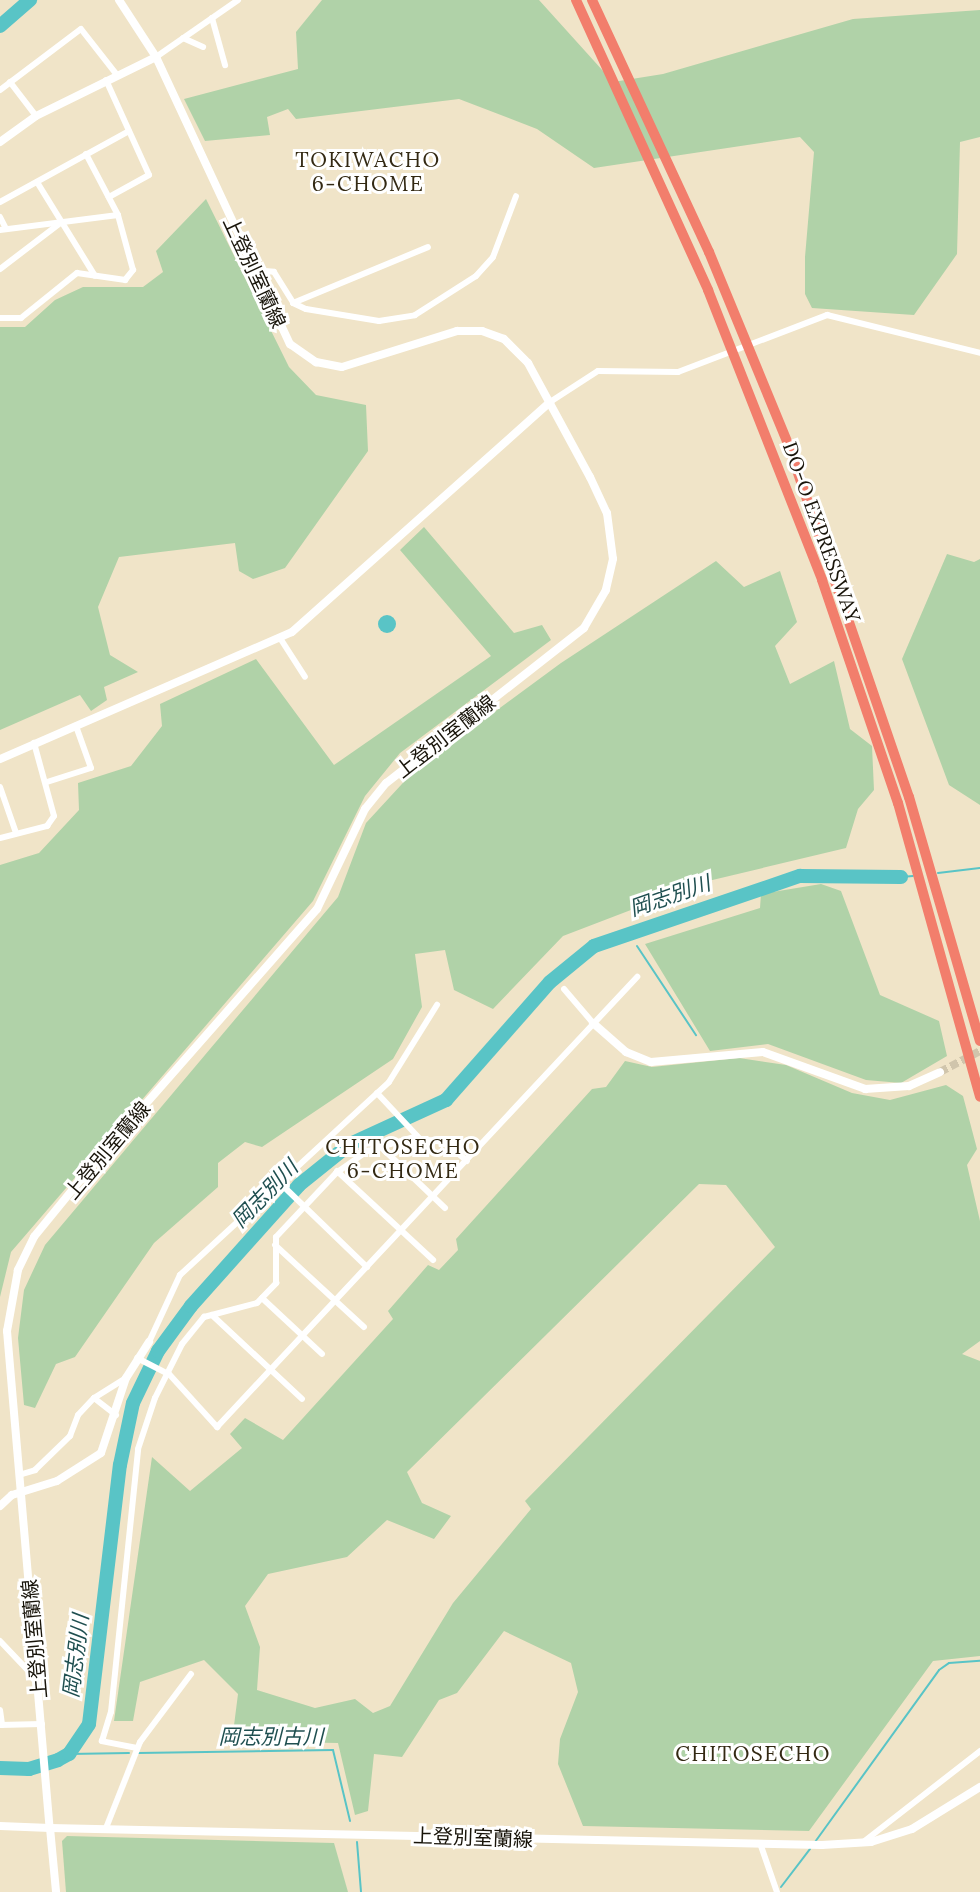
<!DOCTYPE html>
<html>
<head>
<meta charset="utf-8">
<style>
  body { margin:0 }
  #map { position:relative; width:980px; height:1892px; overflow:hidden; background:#f0e4c8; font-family:Lora,"Noto Sans JP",serif }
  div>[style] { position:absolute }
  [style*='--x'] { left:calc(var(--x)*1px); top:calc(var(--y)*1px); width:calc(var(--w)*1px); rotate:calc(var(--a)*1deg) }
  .green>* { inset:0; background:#b0d2a8 }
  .water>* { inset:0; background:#59c4c6 }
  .round { border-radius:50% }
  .stream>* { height:2px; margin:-1px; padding:0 1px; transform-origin:1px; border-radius:1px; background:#59c4c6 }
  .river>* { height:14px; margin:-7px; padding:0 7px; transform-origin:7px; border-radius:7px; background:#59c4c6 }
  .tertiary-tunnel>* { height:8px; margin-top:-4px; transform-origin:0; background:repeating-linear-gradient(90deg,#d0c5ac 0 8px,transparent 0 12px) }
  .minor>* { height:6px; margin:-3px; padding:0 3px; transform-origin:3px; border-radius:3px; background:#fff }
  .tertiary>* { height:8px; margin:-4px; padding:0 4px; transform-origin:4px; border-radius:4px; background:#fff }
  .secondary>* { height:8px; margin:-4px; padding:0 4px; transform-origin:4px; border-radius:4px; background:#fff }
  .motorway>* { height:10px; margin:-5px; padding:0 5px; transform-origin:5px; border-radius:5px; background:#f27e6c }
  span { translate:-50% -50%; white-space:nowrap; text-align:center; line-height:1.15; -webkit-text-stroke:6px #fff; paint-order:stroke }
  .street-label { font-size:20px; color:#18140a }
  .neighbourhood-label { font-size:21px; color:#332913; letter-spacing:1.5px }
  .water-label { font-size:21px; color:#1f4f50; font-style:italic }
</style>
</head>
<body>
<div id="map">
  <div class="green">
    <i style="clip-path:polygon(322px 0,539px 0,613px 82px,663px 74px,853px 19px,980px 10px,980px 137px,960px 142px,957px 254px,914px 315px,812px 308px,805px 294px,805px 257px,814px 152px,800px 137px,594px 168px,537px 129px,459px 99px,296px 119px,288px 109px,267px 117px,270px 135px,205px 141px,184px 99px,298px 69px,296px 32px)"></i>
    <i style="clip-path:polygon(206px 199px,289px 367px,316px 395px,366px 405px,368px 451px,285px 568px,253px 579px,239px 571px,235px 543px,119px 557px,98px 607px,110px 655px,138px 672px,104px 687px,107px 700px,91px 711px,80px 695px,0 730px,0 327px,25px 327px,55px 300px,83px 287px,143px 287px,163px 272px,156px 251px)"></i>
    <i style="clip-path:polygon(424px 527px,514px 633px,542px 625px,551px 640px,400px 753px,365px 796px,313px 901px,11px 1252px,0 1297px,0 865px,39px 853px,79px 810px,78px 783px,131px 766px,162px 726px,160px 704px,256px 659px,334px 765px,491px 656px,400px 550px)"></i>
    <i style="clip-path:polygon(947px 554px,974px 562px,980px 559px,980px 805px,949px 785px,902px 659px)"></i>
    <i style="clip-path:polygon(716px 561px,744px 587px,780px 571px,797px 622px,775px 646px,790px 684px,834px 661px,850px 729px,872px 746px,874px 790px,858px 809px,846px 848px,704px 882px,563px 936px,493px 1009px,454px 990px,445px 950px,415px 954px,422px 1007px,393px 1059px,262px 1147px,245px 1142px,218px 1163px,218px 1187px,154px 1243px,75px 1357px,56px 1364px,35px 1408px,24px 1405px,18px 1338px,24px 1290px,45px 1245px,338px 897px,366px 823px,413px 772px,561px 663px)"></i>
    <i style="clip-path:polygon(821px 884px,841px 891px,880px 995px,939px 1021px,947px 1056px,901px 1083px,866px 1080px,768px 1044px,710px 1051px,645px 944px,760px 908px,761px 894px)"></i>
    <i style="clip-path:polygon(evenodd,739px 1058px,786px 1065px,852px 1093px,890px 1100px,946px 1085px,963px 1096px,977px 1149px,967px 1165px,980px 1221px,980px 1341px,962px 1354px,980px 1361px,980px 1656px,933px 1661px,809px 1831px,583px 1826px,558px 1764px,560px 1739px,578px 1692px,571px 1663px,504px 1631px,457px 1693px,439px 1700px,402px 1757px,374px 1754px,368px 1811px,355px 1815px,338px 1743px,232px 1741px,238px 1694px,204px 1660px,140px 1682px,133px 1721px,114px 1721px,152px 1457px,190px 1491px,242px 1448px,230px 1434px,245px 1418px,283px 1440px,393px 1319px,388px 1311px,428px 1265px,439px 1270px,458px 1250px,456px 1239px,592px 1089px,606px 1087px,625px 1061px,652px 1067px,739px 1058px,699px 1184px,726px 1185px,775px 1247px,525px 1501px,531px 1509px,453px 1603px,390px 1706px,373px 1713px,355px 1699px,315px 1708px,257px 1690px,260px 1647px,245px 1606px,268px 1574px,347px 1557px,387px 1520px,434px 1539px,451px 1516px,422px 1503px,407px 1472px,699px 1184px)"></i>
    <i style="clip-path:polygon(67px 1836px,334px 1843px,348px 1892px,66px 1892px,62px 1841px)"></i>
  </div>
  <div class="water">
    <i class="round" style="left:378px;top:615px;width:18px;height:18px"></i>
  </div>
  <div class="stream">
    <i style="--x:938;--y:873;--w:42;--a:-6.8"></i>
    <i style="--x:901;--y:877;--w:12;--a:-5"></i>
    <i style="--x:637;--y:946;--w:107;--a:56.5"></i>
    <i style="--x:138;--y:1753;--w:195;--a:-0.9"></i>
    <i style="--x:333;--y:1750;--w:73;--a:76.5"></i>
    <i style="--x:69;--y:1754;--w:60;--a:-1"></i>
    <i style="--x:357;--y:1842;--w:50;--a:85.4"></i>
    <i style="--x:815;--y:1842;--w:212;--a:-54.2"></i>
    <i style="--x:939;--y:1670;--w:12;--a:-35"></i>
    <i style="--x:949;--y:1663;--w:31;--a:-4"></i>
    <i style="--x:781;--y:1887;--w:48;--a:-52.7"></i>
  </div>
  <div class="river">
    <i style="--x:0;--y:26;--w:40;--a:-41"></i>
    <i style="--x:0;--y:1768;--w:29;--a:2"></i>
    <i style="--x:29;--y:1769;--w:30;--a:-17"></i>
    <i style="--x:58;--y:1760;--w:13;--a:-29"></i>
    <i style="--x:69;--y:1754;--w:36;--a:-56"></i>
    <i style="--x:89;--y:1724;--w:261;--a:-83.2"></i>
    <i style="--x:120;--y:1465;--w:63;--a:-78.2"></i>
    <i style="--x:133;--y:1403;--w:58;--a:-64.3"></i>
    <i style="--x:158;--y:1351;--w:56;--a:-53.7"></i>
    <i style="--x:191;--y:1306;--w:162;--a:-48.2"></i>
    <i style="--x:299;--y:1185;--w:65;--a:-38.8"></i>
    <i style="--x:350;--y:1144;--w:106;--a:-24.6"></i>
    <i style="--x:446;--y:1100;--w:157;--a:-48.6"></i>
    <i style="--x:550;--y:982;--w:57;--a:-39.3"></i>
    <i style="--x:594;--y:946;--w:218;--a:-18.8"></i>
    <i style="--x:800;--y:876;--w:101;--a:0.6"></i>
  </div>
  <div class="tertiary-tunnel">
    <i style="--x:940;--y:1072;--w:45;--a:-27.7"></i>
  </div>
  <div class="minor">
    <i style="--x:212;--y:18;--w:49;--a:74.5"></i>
    <i style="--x:183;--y:38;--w:22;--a:24"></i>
    <i style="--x:156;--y:57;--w:100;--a:-34.8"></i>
    <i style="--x:106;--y:80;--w:104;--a:65.6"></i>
    <i style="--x:149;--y:175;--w:46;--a:151.2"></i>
    <i style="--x:10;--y:82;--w:43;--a:52.6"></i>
    <i style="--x:0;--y:90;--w:101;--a:-37"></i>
    <i style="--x:81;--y:29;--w:58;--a:52"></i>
    <i style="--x:37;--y:182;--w:110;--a:58.3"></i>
    <i style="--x:0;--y:202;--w:147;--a:-28.8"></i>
    <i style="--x:0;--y:217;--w:13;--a:63"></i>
    <i style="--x:0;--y:230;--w:119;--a:-7.2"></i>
    <i style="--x:118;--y:215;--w:69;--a:-117.7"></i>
    <i style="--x:0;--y:269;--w:74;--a:-37.3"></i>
    <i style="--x:253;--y:270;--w:21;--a:5"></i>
    <i style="--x:274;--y:272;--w:36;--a:58"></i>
    <i style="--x:293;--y:303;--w:14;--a:25"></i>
    <i style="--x:306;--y:309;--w:74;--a:9.3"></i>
    <i style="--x:379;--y:321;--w:36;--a:-9"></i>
    <i style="--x:415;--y:315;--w:72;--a:-32.6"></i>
    <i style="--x:476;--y:276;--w:25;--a:-48"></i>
    <i style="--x:493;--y:257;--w:65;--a:-69.3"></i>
    <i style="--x:293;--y:303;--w:146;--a:-22.5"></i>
    <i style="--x:0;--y:318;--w:21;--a:0"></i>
    <i style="--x:21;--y:318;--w:72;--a:-38.8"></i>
    <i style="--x:77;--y:273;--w:49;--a:8.3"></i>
    <i style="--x:125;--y:280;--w:13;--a:-51"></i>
    <i style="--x:133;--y:270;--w:57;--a:-105.3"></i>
    <i style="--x:550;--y:402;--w:57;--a:-32.9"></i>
    <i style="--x:598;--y:371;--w:80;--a:0.7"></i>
    <i style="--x:678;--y:372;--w:160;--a:-20.9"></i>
    <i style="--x:827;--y:315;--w:158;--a:13.9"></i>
    <i style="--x:280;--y:638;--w:46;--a:57.3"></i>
    <i style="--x:47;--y:782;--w:46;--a:-17.7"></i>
    <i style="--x:91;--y:768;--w:45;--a:-109.7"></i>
    <i style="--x:0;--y:787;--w:49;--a:70.8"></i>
    <i style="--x:0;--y:838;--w:49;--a:-14.3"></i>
    <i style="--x:47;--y:826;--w:12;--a:-55"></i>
    <i style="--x:54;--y:816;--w:76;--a:-105.3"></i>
    <i style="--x:564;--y:989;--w:45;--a:49.5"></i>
    <i style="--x:377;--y:1093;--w:63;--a:46.9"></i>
    <i style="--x:420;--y:1139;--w:25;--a:7"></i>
    <i style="--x:445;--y:1142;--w:29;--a:41"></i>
    <i style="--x:382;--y:1148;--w:87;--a:43.6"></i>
    <i style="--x:337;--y:1171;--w:131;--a:42.8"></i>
    <i style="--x:280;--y:1183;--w:121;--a:44"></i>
    <i style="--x:275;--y:1245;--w:121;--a:42.7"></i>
    <i style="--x:262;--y:1298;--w:82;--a:43"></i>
    <i style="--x:212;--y:1315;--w:123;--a:43"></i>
    <i style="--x:149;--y:1342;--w:74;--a:-65.2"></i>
    <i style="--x:180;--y:1275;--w:284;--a:-42.7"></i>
    <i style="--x:389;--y:1082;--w:91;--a:-58.1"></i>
    <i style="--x:137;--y:1358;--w:36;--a:27"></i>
    <i style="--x:169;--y:1374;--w:72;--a:47.8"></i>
    <i style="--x:217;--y:1427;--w:616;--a:-46.97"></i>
    <i style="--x:94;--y:1398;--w:28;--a:38"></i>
    <i style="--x:19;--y:1475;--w:17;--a:-17"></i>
    <i style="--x:35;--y:1470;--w:49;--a:-44.2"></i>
    <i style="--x:70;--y:1436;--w:22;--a:-69"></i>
    <i style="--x:78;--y:1415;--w:23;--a:-47"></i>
    <i style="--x:94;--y:1398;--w:38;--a:-32"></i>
    <i style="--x:0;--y:1641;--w:55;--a:46.5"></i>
    <i style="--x:0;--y:1710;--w:15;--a:82"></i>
    <i style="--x:0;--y:1725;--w:42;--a:-1.4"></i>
    <i style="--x:137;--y:1748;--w:36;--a:-169"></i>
    <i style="--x:102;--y:1741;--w:30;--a:-73"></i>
    <i style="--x:111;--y:1712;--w:264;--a:-84.1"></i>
    <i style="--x:138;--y:1449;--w:54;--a:-71.6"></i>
    <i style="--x:155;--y:1398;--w:60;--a:-63.4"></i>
    <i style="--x:182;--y:1344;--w:35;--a:-51"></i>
    <i style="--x:204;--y:1317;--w:55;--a:-14.8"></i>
    <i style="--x:257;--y:1303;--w:28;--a:-46"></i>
    <i style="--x:276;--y:1283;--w:46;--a:-90"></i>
    <i style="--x:276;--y:1237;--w:88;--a:-46.8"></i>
    <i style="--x:336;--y:1173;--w:39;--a:-35"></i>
    <i style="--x:368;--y:1151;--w:51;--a:-17"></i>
    <i style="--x:106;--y:1828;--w:92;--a:-68.4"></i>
    <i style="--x:140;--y:1742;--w:85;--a:-53.1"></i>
    <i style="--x:760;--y:1843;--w:52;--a:70.9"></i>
    <i style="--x:862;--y:1843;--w:150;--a:-37.9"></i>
  </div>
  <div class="tertiary">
    <i style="--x:0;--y:142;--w:44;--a:-35.8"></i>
    <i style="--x:36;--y:116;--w:134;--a:-26.2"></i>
    <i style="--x:0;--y:759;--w:318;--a:-23.5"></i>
    <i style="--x:292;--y:632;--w:346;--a:-41.7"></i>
    <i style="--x:593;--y:1023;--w:44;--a:41.3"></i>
    <i style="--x:626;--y:1052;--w:27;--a:22"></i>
    <i style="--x:651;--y:1062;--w:112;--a:-5.1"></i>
    <i style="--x:763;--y:1052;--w:109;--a:19.9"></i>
    <i style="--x:865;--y:1089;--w:44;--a:-3.9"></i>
    <i style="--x:909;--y:1086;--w:34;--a:-24"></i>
    <i style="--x:0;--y:1506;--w:16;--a:-43"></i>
    <i style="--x:12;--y:1495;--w:47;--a:-17.3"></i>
    <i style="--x:57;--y:1481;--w:52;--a:-32.5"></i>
    <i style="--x:101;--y:1453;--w:79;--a:-71.6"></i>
    <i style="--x:126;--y:1378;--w:43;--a:-57.4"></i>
    <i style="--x:0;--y:1826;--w:50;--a:2.3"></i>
    <i style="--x:50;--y:1828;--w:64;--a:84.6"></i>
  </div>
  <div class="secondary">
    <i style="--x:119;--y:0;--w:68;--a:57"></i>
    <i style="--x:156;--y:57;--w:317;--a:65"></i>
    <i style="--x:290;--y:344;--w:32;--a:35"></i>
    <i style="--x:316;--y:362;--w:26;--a:11"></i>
    <i style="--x:342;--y:367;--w:121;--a:-17.4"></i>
    <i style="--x:457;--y:331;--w:25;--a:0"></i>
    <i style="--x:482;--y:331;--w:23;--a:20"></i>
    <i style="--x:504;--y:339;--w:34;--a:45"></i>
    <i style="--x:528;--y:363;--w:130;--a:61.5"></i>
    <i style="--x:590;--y:477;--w:40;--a:65"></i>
    <i style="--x:607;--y:513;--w:46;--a:82.6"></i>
    <i style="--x:613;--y:559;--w:32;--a:103"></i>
    <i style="--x:606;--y:590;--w:44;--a:120.1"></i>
    <i style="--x:584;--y:628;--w:251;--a:141.9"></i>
    <i style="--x:386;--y:783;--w:33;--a:129"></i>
    <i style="--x:365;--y:809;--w:111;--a:115.6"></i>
    <i style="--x:317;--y:909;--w:329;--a:131.3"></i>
    <i style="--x:100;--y:1156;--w:104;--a:129.2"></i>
    <i style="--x:34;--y:1237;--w:37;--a:116"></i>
    <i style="--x:18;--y:1270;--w:62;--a:100.2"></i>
    <i style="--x:7;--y:1331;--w:499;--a:85.1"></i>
    <i style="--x:50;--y:1828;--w:772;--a:1.26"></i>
    <i style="--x:822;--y:1845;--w:49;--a:-3.5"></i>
    <i style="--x:871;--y:1842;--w:43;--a:-17.6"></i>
    <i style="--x:912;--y:1829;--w:80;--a:-31.7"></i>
  </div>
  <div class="motorway">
    <i style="--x:576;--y:0;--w:319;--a:65.5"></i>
    <i style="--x:708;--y:290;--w:312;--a:68.5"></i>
    <i style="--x:822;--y:580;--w:236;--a:71.2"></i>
    <i style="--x:898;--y:803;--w:305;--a:74.4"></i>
    <i style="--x:592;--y:0;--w:278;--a:65.1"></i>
    <i style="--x:709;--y:252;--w:208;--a:67.6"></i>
    <i style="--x:788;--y:444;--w:373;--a:71.1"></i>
    <i style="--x:909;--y:797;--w:254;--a:73.8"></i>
  </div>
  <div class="street-label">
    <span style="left:255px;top:272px;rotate:65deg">上登別室蘭線</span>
    <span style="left:822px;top:532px;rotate:70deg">DO-O EXPRESSWAY</span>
    <span style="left:445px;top:736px;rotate:-38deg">上登別室蘭線</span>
    <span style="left:107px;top:1150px;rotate:-50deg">上登別室蘭線</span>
    <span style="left:34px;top:1639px;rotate:-95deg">上登別室蘭線</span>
    <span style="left:473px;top:1837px;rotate:2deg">上登別室蘭線</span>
  </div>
  <div class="neighbourhood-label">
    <span style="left:368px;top:172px">TOKIWACHO<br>6-CHOME</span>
    <span style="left:403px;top:1159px">CHITOSECHO<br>6-CHOME</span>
    <span style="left:753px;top:1754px">CHITOSECHO</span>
  </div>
  <div class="water-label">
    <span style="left:670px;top:896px;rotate:-19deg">岡志別川</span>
    <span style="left:265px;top:1194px;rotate:-46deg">岡志別川</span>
    <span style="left:76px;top:1656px;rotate:-83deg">岡志別川</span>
    <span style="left:271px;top:1737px">岡志別古川</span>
  </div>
</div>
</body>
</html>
